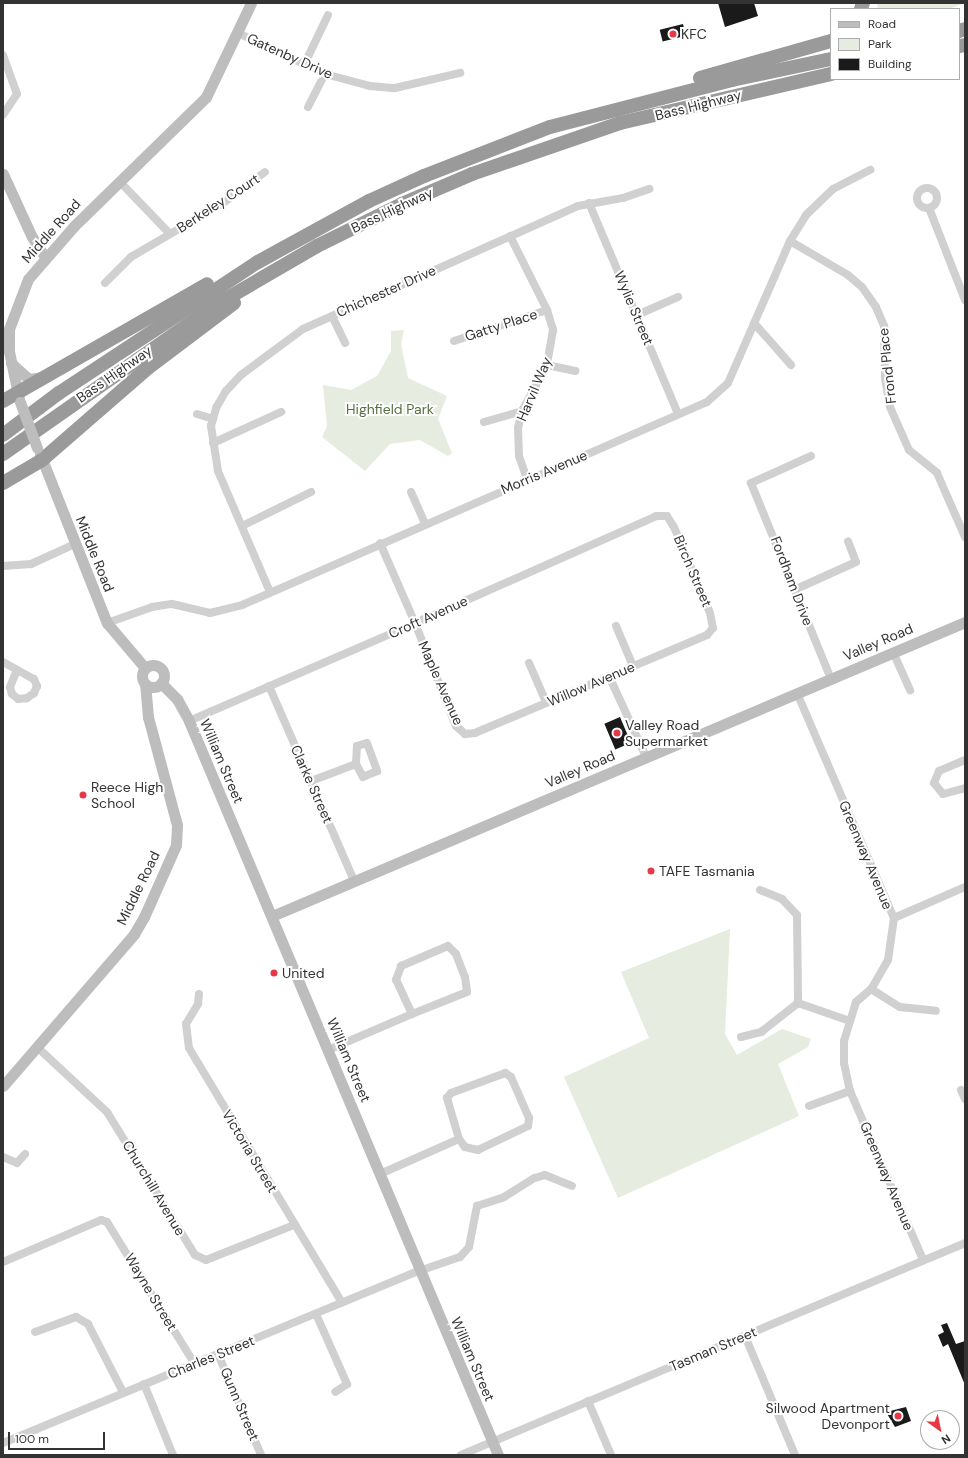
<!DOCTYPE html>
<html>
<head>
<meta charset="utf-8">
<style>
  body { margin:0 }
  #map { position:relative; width:968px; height:1458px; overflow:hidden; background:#fff; font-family:"DM Sans",sans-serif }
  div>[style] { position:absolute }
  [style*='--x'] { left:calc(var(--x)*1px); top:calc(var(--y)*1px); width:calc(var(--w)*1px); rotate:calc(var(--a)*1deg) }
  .green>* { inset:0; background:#e6ecdf }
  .building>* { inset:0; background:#1a1a1a; transform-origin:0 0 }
  .street>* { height:8px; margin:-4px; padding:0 4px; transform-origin:4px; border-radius:4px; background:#d0d0d0 }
  .street>.ring { margin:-4px; padding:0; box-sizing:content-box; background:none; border:8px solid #d0d0d0; border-radius:50% }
  .secondary>* { height:11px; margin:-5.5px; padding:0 5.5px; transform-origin:5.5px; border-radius:5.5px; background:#bdbdbd }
  .secondary>.ring { margin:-5.5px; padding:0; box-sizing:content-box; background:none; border:11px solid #bdbdbd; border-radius:50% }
  .highway>* { height:14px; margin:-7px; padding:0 7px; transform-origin:7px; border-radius:7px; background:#9a9a9a }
  .secondary-bridge>* { height:11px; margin:-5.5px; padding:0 5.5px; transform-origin:5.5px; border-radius:5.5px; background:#bdbdbd }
  .dots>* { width:11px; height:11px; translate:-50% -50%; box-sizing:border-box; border:2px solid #fff; border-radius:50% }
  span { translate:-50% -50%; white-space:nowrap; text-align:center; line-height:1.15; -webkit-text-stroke:4px #fff; paint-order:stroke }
  .poi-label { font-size:14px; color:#333 }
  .left { translate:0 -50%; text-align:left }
  .right { translate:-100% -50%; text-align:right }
  .street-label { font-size:14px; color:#333 }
  .park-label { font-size:14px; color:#56703f }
  .frame { position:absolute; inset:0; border:4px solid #333; pointer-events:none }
  .legend { position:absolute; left:830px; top:8px; width:130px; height:72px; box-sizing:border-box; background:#fff; border:1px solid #adadad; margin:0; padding:5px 7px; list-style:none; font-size:12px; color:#333 }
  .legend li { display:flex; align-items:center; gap:8px; height:20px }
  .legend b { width:20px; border:1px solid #adadad }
  .north { position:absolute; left:920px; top:1410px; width:40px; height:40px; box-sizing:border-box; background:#fff; border:1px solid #adadad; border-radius:50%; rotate:147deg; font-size:11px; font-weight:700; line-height:16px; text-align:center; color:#333 }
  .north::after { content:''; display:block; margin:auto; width:14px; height:18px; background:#e63946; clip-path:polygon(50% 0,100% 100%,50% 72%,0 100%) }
  .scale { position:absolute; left:8px; top:1432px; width:97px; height:18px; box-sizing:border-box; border:2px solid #333; border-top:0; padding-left:5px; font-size:12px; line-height:14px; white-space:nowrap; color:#333; -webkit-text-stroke:3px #fff; paint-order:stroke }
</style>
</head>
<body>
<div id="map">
  <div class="green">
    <i style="clip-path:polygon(877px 3px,965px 3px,949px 9px,878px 9px)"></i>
    <i style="clip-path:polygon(404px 330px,401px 344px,408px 378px,447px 396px,438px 419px,452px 453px,448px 456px,420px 440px,390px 444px,365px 471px,322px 437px,327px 426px,323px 385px,351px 390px,377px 376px,391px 351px,391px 331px)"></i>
    <i style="clip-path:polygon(730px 929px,725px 1034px,737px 1055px,782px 1029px,811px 1039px,808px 1047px,778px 1064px,799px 1116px,618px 1198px,564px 1077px,649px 1038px,621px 972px)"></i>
  </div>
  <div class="building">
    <i style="clip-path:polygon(718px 3px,754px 3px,758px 16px,725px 27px)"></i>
    <i style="left:683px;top:24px;width:12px;height:24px;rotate:76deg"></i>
    <i style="left:620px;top:717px;width:28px;height:17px;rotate:67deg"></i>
    <i style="clip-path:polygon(947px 1323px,956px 1344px,965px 1341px,965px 1385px,948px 1344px,943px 1347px,938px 1335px,944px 1332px,941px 1325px)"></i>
    <i style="clip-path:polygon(906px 1407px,911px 1421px,895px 1427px,886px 1412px)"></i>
  </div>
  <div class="street">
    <i style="--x:238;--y:33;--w:96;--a:25.2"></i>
    <i style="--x:325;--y:74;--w:47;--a:14.9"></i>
    <i style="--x:370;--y:86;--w:25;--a:5"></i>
    <i style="--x:395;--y:88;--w:67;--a:-13"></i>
    <i style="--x:3;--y:55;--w:41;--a:70.3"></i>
    <i style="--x:17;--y:94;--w:25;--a:124"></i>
    <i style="--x:305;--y:63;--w:53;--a:-64.4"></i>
    <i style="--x:308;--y:107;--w:37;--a:-63"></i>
    <i style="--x:120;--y:182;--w:72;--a:46.1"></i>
    <i class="ring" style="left:917px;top:188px;width:12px;height:12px"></i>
    <i style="--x:589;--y:203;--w:229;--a:67.1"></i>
    <i style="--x:929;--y:208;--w:99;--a:68.6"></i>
    <i style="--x:510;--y:236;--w:83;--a:63.4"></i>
    <i style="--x:547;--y:310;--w:21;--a:73"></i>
    <i style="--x:553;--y:330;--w:36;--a:100"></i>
    <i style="--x:547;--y:365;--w:52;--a:118.5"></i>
    <i style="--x:522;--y:411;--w:17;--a:103"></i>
    <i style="--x:518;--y:428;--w:28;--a:88"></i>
    <i style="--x:519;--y:456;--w:24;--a:71"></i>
    <i style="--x:790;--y:241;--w:67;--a:30.4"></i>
    <i style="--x:848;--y:275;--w:18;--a:41"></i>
    <i style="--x:862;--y:287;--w:24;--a:55"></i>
    <i style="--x:876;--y:307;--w:21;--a:67"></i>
    <i style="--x:884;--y:326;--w:52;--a:88.9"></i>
    <i style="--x:885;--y:378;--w:29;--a:80"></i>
    <i style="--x:890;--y:407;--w:47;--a:66.2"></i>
    <i style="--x:909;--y:450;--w:36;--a:39"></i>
    <i style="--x:937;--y:473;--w:70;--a:66.4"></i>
    <i style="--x:105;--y:283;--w:37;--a:-45"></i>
    <i style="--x:131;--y:257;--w:107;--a:-30.4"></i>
    <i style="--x:223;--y:203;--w:52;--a:-36.4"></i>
    <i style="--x:637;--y:315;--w:45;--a:-23.7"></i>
    <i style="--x:332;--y:316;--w:30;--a:64"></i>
    <i style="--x:754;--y:323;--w:56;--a:48.6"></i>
    <i style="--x:454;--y:341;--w:98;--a:-18.4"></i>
    <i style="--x:547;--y:365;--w:29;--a:12"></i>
    <i style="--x:197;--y:414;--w:17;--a:17"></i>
    <i style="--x:484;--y:422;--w:40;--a:-16"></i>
    <i style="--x:213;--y:443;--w:75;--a:-24.5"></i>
    <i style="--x:811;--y:456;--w:66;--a:155.8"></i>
    <i style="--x:751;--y:483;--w:212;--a:67.8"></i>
    <i style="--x:411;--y:492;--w:34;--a:66"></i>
    <i style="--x:242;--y:526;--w:77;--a:-26.2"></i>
    <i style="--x:3;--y:566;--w:28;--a:-4"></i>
    <i style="--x:31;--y:564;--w:48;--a:-24.4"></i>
    <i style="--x:794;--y:590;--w:68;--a:-24.3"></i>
    <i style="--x:856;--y:562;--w:22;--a:-111"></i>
    <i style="--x:270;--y:592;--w:132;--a:-113.3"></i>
    <i style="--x:218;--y:471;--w:46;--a:-98.8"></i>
    <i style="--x:211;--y:426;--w:19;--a:-74"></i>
    <i style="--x:216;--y:408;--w:20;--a:-60"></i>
    <i style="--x:226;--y:391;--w:22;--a:-47"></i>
    <i style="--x:241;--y:375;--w:77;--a:-36.6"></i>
    <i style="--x:303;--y:329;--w:301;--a:-24.1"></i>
    <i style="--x:578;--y:206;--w:46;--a:-10.1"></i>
    <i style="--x:623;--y:198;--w:28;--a:-19"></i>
    <i style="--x:107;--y:623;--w:48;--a:-19.6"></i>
    <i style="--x:152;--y:607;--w:20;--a:-9"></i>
    <i style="--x:172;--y:604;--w:39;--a:13"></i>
    <i style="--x:210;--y:613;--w:33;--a:-14"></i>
    <i style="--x:242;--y:605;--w:507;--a:-23.58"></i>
    <i style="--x:707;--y:402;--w:28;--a:-42"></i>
    <i style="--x:728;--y:383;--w:155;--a:-66.4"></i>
    <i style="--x:790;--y:241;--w:31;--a:-58"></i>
    <i style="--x:806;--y:215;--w:37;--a:-44"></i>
    <i style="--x:833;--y:189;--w:42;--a:-27.2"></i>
    <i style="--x:616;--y:626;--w:43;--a:67"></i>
    <i style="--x:893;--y:652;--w:42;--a:65.9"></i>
    <i style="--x:3;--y:662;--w:35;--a:29"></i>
    <i style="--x:34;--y:679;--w:8;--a:67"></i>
    <i style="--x:37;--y:686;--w:8;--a:113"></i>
    <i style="--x:34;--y:693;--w:9;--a:144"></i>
    <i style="--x:27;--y:698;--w:9;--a:174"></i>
    <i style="--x:18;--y:699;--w:8;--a:-140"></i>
    <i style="--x:12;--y:694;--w:7;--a:-106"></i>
    <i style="--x:10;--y:687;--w:16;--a:-68"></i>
    <i style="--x:529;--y:663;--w:43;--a:66.4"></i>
    <i style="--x:609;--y:676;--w:89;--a:65.4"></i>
    <i style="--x:269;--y:686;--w:213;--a:66.4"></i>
    <i style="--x:797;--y:693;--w:245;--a:66.7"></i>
    <i style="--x:894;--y:918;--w:42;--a:98.1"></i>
    <i style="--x:888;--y:960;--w:34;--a:120"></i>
    <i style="--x:871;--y:989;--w:20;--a:139"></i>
    <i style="--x:856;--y:1002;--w:41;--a:107.1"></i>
    <i style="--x:844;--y:1041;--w:22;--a:90"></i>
    <i style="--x:844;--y:1063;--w:29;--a:78"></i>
    <i style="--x:850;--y:1091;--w:184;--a:66.6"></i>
    <i style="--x:189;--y:721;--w:246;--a:-23.4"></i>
    <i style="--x:415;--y:623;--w:264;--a:-23.9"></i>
    <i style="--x:656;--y:516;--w:11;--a:0"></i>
    <i style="--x:667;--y:516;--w:13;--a:58"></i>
    <i style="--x:674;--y:527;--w:93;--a:67.3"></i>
    <i style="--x:710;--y:613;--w:15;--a:79"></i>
    <i style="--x:713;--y:628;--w:9;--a:131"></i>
    <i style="--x:707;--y:635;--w:252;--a:157.1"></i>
    <i style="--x:475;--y:733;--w:10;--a:174"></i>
    <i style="--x:465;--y:734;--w:12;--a:-138"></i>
    <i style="--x:456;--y:726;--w:111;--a:-111.7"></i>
    <i style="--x:415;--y:623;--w:87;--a:-113.6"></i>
    <i style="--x:965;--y:760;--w:28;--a:157"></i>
    <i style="--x:939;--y:771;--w:13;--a:113"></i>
    <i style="--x:934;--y:783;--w:14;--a:51"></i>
    <i style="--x:943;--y:794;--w:23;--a:-15"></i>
    <i style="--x:311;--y:781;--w:48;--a:-20.7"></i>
    <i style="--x:356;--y:764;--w:18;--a:-87"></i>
    <i style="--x:357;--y:746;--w:10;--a:-17"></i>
    <i style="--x:367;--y:743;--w:30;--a:70"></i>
    <i style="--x:377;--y:771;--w:15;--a:157"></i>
    <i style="--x:363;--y:777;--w:15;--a:-118"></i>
    <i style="--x:760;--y:890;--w:24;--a:22"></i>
    <i style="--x:782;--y:899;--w:22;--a:47"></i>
    <i style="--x:797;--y:915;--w:88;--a:89.3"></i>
    <i style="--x:798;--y:1003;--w:55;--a:19.1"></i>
    <i style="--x:894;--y:918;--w:77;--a:-23.6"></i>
    <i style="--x:448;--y:946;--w:11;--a:45"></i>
    <i style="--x:456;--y:954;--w:25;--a:69"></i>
    <i style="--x:465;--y:977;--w:15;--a:82"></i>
    <i style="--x:467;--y:992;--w:59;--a:158.2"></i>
    <i style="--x:412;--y:1014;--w:38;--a:-115"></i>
    <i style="--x:396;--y:980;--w:15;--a:-70"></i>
    <i style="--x:401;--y:966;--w:51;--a:-23.1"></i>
    <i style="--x:871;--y:989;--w:34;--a:32"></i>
    <i style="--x:900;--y:1007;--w:36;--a:6"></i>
    <i style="--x:199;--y:994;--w:10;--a:96"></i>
    <i style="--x:198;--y:1004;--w:23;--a:121"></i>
    <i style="--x:186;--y:1024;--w:24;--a:83"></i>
    <i style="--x:189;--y:1048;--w:297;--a:59"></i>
    <i style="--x:741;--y:1037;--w:21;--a:-14"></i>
    <i style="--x:761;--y:1032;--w:47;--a:-38.1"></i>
    <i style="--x:37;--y:1047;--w:96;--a:42.9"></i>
    <i style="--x:107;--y:1112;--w:168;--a:58.4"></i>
    <i style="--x:195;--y:1255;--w:12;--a:24"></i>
    <i style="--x:206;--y:1260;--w:95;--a:-21.7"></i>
    <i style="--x:328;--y:1050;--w:91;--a:-23.2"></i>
    <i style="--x:961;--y:1090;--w:10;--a:66"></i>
    <i style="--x:809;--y:1106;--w:44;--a:-20.1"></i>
    <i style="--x:3;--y:1157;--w:15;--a:23"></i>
    <i style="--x:17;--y:1163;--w:12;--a:-48"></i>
    <i style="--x:380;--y:1174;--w:86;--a:-23.9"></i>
    <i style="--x:459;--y:1139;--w:43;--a:-106.3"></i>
    <i style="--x:447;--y:1098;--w:6;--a:-51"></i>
    <i style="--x:451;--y:1093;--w:58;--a:-20.3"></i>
    <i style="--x:505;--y:1073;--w:7;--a:34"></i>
    <i style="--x:511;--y:1077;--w:45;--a:66.3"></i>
    <i style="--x:529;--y:1118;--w:8;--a:97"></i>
    <i style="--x:528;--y:1126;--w:55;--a:154.4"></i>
    <i style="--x:478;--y:1150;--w:13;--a:-167"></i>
    <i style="--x:465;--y:1147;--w:10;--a:-127"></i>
    <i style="--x:3;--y:1262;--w:107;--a:-23.2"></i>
    <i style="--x:101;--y:1220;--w:6;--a:18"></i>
    <i style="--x:107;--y:1222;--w:166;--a:58.3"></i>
    <i style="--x:316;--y:1314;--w:77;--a:66.1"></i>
    <i style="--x:347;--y:1384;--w:14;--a:146"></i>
    <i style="--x:35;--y:1332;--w:44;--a:-20.1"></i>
    <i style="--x:76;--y:1317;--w:14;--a:30"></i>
    <i style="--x:88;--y:1324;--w:76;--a:62.8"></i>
    <i style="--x:745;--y:1336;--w:129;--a:67.2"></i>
    <i style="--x:218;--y:1354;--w:110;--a:66.9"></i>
    <i style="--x:144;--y:1384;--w:77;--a:67.8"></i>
    <i style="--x:588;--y:1401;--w:59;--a:66.9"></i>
    <i style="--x:3;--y:1443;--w:450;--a:-22.5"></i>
    <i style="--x:419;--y:1271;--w:43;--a:-18.9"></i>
    <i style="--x:460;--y:1257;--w:13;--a:-48"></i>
    <i style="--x:469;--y:1247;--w:42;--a:-79"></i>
    <i style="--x:477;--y:1206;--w:28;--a:-18"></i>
    <i style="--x:504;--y:1197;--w:36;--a:-32"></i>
    <i style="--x:535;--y:1178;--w:10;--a:-17"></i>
    <i style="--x:545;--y:1175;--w:29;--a:22"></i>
    <i style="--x:461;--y:1455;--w:547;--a:-22.81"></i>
  </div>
  <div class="secondary">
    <i style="--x:3;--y:174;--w:69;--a:65.3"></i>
    <i style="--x:32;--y:237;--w:24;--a:57"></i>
    <i style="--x:11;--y:363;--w:24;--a:42"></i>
    <i style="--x:29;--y:379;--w:14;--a:-8"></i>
    <i style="--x:19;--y:399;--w:49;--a:-101.8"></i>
    <i style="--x:9;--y:351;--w:22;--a:-90"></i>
    <i style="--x:9;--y:329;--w:53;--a:-69.2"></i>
    <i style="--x:28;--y:279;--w:70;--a:-49"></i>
    <i style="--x:74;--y:226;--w:185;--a:-44.3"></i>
    <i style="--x:206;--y:97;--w:104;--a:-64.4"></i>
    <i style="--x:40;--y:454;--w:182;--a:68.4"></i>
    <i style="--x:107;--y:623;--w:59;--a:49.8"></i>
    <i class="ring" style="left:142px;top:665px;width:11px;height:11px"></i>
    <i style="--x:161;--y:683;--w:23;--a:45"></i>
    <i style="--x:177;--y:699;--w:25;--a:61"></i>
    <i style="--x:189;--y:721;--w:796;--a:67.17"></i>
    <i style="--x:272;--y:916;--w:753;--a:-22.99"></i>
    <i style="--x:3;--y:1086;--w:201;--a:-49.2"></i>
    <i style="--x:134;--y:934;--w:20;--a:-60"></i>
    <i style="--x:144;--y:917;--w:79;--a:-66"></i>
    <i style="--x:176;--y:845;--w:20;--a:-87"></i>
    <i style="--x:177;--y:825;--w:112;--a:-105"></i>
    <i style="--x:148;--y:717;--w:33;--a:-95"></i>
  </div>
  <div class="highway">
    <i style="--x:861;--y:9;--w:6;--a:-72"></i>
    <i style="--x:959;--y:31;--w:6;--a:-18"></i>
    <i style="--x:959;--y:46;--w:6;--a:-9"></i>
    <i style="--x:700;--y:78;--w:136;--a:-15.8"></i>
    <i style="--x:3;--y:401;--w:235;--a:-29.8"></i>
    <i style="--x:3;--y:435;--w:70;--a:-36.9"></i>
    <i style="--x:59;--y:393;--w:238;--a:-33.4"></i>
    <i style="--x:258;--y:262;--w:127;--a:-28.8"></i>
    <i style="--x:369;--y:201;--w:60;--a:-24.4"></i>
    <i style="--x:424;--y:176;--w:135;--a:-21.3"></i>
    <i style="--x:550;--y:127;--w:188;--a:-14.5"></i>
    <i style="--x:732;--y:80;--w:101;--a:-12"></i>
    <i style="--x:3;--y:454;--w:258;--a:-35"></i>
    <i style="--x:214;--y:306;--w:119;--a:-30.2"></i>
    <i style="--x:317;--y:246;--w:95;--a:-26.3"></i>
    <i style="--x:402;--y:204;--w:76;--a:-23.2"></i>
    <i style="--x:472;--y:174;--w:157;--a:-19"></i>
    <i style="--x:620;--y:123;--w:217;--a:-13.1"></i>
    <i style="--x:3;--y:483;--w:45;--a:-30.5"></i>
    <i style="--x:42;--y:460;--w:140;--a:-41"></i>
    <i style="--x:148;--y:368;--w:108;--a:-37.1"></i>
  </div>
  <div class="secondary-bridge">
    <i style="--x:20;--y:402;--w:49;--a:69.7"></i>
  </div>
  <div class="dots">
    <i style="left:673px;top:34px;background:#e63946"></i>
    <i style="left:617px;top:733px;background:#e63946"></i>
    <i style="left:83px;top:795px;background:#e63946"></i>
    <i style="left:651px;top:871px;background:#e63946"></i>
    <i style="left:274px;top:973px;background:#e63946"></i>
    <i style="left:898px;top:1416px;background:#e63946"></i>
  </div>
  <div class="poi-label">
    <span class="left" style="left:681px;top:34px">KFC</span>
    <span class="left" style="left:625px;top:733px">Valley Road<br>Supermarket</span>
    <span class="left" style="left:91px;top:795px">Reece High<br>School</span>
    <span class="left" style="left:659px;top:871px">TAFE Tasmania</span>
    <span class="left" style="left:282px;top:973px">United</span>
    <span class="right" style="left:890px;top:1416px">Silwood Apartment<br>Devonport</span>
  </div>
  <div class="street-label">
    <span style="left:290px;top:56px;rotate:24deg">Gatenby Drive</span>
    <span style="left:698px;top:105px;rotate:-14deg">Bass Highway</span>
    <span style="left:218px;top:203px;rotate:-33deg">Berkeley Court</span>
    <span style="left:392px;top:210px;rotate:-25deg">Bass Highway</span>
    <span style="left:51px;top:231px;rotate:-48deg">Middle Road</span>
    <span style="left:386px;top:291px;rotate:-24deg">Chichester Drive</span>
    <span style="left:634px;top:308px;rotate:67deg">Wylie Street</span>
    <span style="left:501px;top:325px;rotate:-18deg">Gatty Place</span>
    <span style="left:887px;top:366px;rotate:-96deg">Frond Place</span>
    <span style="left:114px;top:374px;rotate:-35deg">Bass Highway</span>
    <span style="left:534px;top:389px;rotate:-67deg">Harvil Way</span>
    <span style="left:544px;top:472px;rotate:-23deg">Morris Avenue</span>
    <span style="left:95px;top:554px;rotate:68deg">Middle Road</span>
    <span style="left:693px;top:571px;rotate:67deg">Birch Street</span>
    <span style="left:792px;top:581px;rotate:69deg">Fordham Drive</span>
    <span style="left:428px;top:617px;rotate:-24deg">Croft Avenue</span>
    <span style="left:878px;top:642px;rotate:-23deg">Valley Road</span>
    <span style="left:441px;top:683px;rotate:66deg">Maple Avenue</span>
    <span style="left:591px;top:684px;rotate:-23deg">Willow Avenue</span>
    <span style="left:222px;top:761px;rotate:67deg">William Street</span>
    <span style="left:580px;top:769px;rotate:-23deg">Valley Road</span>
    <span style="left:312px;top:784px;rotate:66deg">Clarke Street</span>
    <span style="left:866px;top:855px;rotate:67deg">Greenway Avenue</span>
    <span style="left:138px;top:888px;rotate:-64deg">Middle Road</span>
    <span style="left:349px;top:1060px;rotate:67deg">William Street</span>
    <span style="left:250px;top:1151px;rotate:59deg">Victoria Street</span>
    <span style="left:887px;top:1176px;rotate:67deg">Greenway Avenue</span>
    <span style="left:154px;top:1188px;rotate:59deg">Churchill Avenue</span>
    <span style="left:151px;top:1292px;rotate:59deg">Wayne Street</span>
    <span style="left:713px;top:1349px;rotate:-23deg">Tasman Street</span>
    <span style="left:211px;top:1357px;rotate:-22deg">Charles Street</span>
    <span style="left:473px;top:1359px;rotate:67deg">William Street</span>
    <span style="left:240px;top:1404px;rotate:67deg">Gunn Street</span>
  </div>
  <div class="park-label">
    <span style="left:390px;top:409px">Highfield Park</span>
  </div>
  <div class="frame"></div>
  <ul class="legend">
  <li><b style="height:5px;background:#bdbdbd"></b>Road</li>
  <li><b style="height:11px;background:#e6ecdf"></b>Park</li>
  <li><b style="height:11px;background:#1a1a1a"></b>Building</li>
  </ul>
  <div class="north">N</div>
  <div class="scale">100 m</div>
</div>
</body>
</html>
